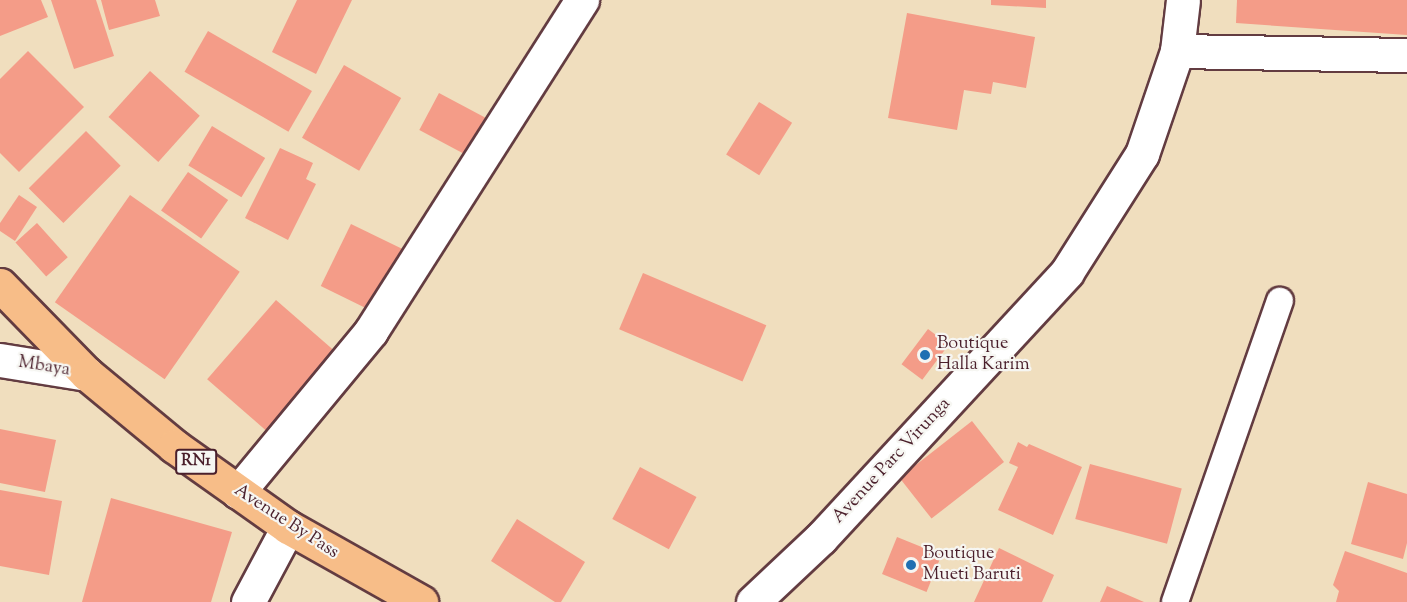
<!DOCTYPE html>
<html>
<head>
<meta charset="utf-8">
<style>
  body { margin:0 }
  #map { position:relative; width:1407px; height:602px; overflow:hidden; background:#f0debe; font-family:"Sorts Mill Goudy",serif }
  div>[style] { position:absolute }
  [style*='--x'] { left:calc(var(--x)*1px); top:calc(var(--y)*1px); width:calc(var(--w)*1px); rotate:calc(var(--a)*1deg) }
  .building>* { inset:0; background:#f49c88; transform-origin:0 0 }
  .roads { filter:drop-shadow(2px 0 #633c41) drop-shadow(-2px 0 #633c41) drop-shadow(0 2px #633c41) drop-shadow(0 -2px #633c41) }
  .service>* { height:26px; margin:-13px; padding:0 13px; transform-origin:13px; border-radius:13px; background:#fff }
  .minor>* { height:33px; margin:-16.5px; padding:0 16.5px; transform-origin:16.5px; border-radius:16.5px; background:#fff }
  .trunk>* { height:33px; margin:-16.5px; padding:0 16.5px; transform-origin:16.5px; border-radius:16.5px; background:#f7bd88 }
  .dots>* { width:16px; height:16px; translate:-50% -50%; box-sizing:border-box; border:3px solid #f6f6f2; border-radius:50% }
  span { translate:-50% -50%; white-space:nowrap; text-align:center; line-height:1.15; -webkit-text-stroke:4.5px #f6f6f2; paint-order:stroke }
  .shield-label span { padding:2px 4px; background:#f6f6f2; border:2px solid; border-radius:4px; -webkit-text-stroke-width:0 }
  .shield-label { font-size:16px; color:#4a1f2b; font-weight:700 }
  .poi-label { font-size:18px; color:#4a1f2b }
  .left { translate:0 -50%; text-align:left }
  .street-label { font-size:18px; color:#4a1f2b }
</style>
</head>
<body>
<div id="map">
  <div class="building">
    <i style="clip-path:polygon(0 0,41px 0,48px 17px,0 36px)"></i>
    <i style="clip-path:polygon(51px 0,96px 0,114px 56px,74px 69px)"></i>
    <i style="clip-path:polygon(101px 0,155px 0,160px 16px,109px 30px)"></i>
    <i style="clip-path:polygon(297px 0,352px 0,316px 74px,272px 52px)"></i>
    <i style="clip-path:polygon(991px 0,1046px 0,1046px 8px,991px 5px)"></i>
    <i style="clip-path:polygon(1237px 0,1407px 0,1407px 35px,1236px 23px)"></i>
    <i style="clip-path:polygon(907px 13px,1035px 37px,1026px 88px,993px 82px,991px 94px,964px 90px,957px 130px,888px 118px)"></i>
    <i style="left:208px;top:31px;width:120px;height:47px;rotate:30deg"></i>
    <i style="clip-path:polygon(28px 51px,84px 107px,19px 172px,0 153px,0 79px)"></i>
    <i style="left:344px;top:65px;width:66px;height:84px;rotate:30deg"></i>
    <i style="left:150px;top:71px;width:67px;height:62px;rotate:42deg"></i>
    <i style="left:439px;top:93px;width:67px;height:42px;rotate:28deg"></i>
    <i style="left:759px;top:102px;width:39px;height:62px;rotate:32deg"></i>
    <i style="left:212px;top:126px;width:62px;height:46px;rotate:31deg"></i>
    <i style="left:86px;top:131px;width:49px;height:81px;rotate:45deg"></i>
    <i style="clip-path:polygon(280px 148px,313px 163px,306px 179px,316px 184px,288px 240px,245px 218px)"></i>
    <i style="left:188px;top:172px;width:49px;height:47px;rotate:35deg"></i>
    <i style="clip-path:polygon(19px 195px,37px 207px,15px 241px,0 231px,0 223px)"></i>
    <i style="left:130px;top:195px;width:134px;height:131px;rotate:35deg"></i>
    <i style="left:37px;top:223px;width:46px;height:29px;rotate:48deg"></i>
    <i style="left:351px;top:224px;width:59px;height:69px;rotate:26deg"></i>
    <i style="left:643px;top:273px;width:134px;height:61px;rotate:23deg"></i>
    <i style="left:276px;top:300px;width:78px;height:105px;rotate:41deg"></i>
    <i style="left:928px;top:329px;width:26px;height:44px;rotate:37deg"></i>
    <i style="left:972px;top:421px;width:52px;height:92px;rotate:52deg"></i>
    <i style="clip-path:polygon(0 429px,56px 440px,45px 492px,0 483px)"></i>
    <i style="clip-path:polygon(1018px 442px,1027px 447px,1029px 444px,1082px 467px,1053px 535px,998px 510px,1018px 467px,1009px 463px)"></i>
    <i style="left:1090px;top:464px;width:95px;height:57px;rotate:15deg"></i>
    <i style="left:640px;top:467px;width:64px;height:59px;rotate:28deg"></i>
    <i style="clip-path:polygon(1368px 482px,1407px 494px,1407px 543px,1403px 559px,1351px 544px)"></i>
    <i style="clip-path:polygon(0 490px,62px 501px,49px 575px,0 566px)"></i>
    <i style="clip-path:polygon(111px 498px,232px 532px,211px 602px,82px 602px)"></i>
    <i style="clip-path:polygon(517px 519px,585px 562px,561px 602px,555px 602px,491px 561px)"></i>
    <i style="left:897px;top:537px;width:48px;height:40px;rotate:22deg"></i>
    <i style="clip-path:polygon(999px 548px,1054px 575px,1042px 602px,974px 602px)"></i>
    <i style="clip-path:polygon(1345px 551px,1407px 573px,1407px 602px,1336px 602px,1339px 591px,1333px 585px)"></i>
    <i style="clip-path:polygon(1107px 586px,1144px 602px,1100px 602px)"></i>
  </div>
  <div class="roads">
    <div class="service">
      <i style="--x:1175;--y:602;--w:319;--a:-70.8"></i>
    </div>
    <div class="minor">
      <i style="--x:1177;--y:51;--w:230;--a:1"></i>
      <i style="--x:0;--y:360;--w:88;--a:9.1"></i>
      <i style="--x:238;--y:492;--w:209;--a:-50.4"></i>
      <i style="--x:371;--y:331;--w:393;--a:-57.5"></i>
      <i style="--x:248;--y:602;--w:85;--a:-61.9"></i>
      <i style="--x:753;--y:602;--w:93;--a:-43.3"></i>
      <i style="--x:821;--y:538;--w:362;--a:-47.2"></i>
      <i style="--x:1067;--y:272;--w:140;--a:-57.6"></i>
      <i style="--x:1142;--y:154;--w:109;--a:-71.2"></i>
      <i style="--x:1177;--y:51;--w:51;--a:-83.3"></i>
    </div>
    <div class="trunk">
      <i style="--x:0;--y:285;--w:124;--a:45.7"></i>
      <i style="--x:87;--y:374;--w:113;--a:39.6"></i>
      <i style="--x:174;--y:446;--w:140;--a:35.4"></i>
      <i style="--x:288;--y:527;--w:153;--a:29.4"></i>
    </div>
  </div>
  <div class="dots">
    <i style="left:925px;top:355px;background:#1f6fb2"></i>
    <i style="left:911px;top:565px;background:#1f6fb2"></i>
  </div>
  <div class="shield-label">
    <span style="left:196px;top:462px">RN1</span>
  </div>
  <div class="poi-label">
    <span class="left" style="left:937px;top:355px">Boutique<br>Halla Karim</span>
    <span class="left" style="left:923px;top:565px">Boutique<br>Mueti Baruti</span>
  </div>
  <div class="street-label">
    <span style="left:44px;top:367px;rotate:9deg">Mbaya</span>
    <span style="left:892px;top:461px;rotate:-47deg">Avenue Parc Virunga</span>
    <span style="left:286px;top:522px;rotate:33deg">Avenue By Pass</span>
  </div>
</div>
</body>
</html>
